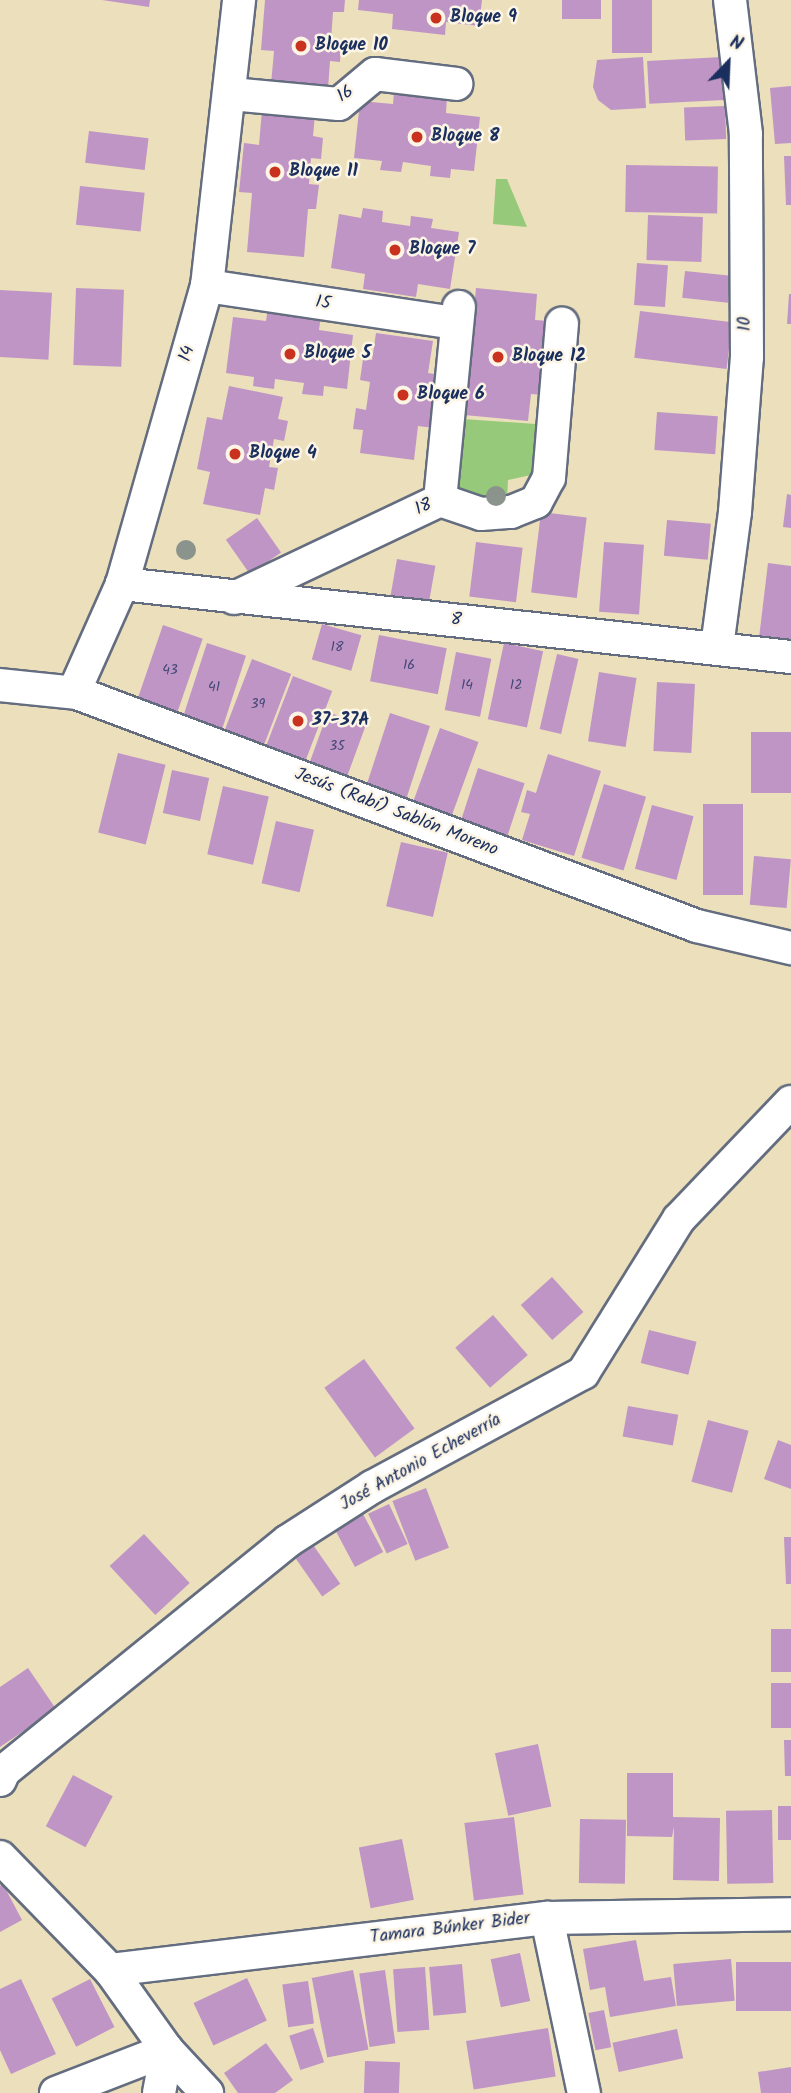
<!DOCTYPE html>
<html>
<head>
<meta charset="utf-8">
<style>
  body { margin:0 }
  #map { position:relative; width:791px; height:2093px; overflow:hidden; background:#ecdfbc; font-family:Kalam,sans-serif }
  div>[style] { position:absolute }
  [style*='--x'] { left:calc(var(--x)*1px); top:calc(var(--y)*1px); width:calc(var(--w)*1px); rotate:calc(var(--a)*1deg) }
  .green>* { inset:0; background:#96ca7a }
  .building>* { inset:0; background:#bf95c5; transform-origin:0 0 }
  .roads { filter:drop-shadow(2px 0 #646d7f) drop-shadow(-2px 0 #646d7f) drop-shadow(0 2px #646d7f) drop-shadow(0 -2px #646d7f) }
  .street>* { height:32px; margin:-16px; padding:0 16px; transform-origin:16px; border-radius:16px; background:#fff }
  .trees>* { width:20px; height:20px; margin:-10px; border-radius:50%; background:#8a948c }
  .dots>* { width:19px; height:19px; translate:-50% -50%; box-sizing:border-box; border:4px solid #fcf5e5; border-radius:50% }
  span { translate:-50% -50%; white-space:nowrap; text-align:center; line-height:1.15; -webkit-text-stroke:5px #fcf5e5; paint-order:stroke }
  .number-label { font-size:14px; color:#444878 }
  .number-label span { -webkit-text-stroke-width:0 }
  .poi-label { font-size:18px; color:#1b2f5e; font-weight:700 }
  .left { translate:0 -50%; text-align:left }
  .street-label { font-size:18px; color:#1b2f5e }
  .north { position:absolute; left:693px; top:28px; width:70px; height:70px; -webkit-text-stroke:5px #fcf5e5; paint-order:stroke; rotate:23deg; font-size:19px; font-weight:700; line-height:28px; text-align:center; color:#1b2f5e }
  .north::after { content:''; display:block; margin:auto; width:24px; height:32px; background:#1b2f5e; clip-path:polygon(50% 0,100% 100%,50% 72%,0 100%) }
</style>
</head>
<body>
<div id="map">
  <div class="green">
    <i style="clip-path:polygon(496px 179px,507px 179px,527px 227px,493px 224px)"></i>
    <i style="clip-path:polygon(463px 419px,536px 424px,531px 475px,508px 480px,507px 502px,453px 496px)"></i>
  </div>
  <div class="building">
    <i style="clip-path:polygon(102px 0,150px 0,149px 7px)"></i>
    <i style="clip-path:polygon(265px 0,345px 0,344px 12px,333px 12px,331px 40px,341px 41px,340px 62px,330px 61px,328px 89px,271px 84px,274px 51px,261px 50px)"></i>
    <i style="clip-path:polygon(359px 0,482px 0,479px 26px,446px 22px,445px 35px,392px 29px,393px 14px,358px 10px)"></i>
    <i style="left:562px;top:0;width:39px;height:19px"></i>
    <i style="left:612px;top:0;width:40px;height:53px"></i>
    <i style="clip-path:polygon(643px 57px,646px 108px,611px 110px,598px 100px,593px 87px,597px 60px)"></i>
    <i style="left:722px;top:57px;width:43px;height:75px;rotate:87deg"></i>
    <i style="clip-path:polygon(791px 86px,791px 143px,775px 144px,770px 88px)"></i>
    <i style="clip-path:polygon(394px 92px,447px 97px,446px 113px,480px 117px,474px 171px,451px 169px,450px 178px,430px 176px,431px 166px,403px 162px,401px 172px,380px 170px,382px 161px,354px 158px,360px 101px,393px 104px)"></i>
    <i style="left:725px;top:106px;width:33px;height:41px;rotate:88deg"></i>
    <i style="clip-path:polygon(262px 110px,315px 115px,313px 136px,323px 138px,321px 159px,311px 158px,309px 184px,319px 185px,316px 209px,308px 209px,304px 257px,247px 252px,252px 193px,239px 192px,244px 143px,259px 145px)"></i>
    <i style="left:89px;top:131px;width:60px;height:32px;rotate:7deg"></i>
    <i style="clip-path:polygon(784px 156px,791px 156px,791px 205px,786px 205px)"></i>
    <i style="left:626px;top:165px;width:92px;height:47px;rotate:1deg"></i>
    <i style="left:80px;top:186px;width:65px;height:39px;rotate:6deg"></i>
    <i style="clip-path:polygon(363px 208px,383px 211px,382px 222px,410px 226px,411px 216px,433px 219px,431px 228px,459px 232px,450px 289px,418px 284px,416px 297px,363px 289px,365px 274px,331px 268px,339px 214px,361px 218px)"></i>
    <i style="left:648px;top:215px;width:55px;height:45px;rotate:2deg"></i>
    <i style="left:637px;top:263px;width:31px;height:42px;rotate:4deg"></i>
    <i style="left:685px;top:271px;width:46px;height:27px;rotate:6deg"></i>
    <i style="left:76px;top:288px;width:48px;height:77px;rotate:2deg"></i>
    <i style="clip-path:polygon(476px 288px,537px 294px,535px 320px,549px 321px,546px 352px,536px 351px,535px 363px,545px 364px,543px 395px,531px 394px,528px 421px,464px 415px)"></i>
    <i style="left:0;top:290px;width:52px;height:67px;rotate:3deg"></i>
    <i style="clip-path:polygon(789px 294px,791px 294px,791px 324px,787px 324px)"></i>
    <i style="clip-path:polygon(268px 308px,321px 315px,319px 330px,353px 335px,347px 389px,324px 386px,323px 396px,302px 394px,304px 383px,275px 379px,274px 389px,253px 386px,254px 377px,226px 373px,233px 317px,266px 321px)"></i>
    <i style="left:640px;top:311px;width:93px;height:47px;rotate:7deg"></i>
    <i style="clip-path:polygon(376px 333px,433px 341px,428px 373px,441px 375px,434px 428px,418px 426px,414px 460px,360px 453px,363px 430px,353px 429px,356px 408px,366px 410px,370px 382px,360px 380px,363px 359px,372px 360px)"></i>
    <i style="clip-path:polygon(229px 386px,283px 397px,278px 419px,288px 421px,284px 441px,274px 439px,269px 467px,278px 468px,274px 490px,265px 488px,260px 515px,203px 504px,210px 472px,197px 469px,207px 417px,222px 420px)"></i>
    <i style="left:657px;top:412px;width:61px;height:38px;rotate:4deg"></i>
    <i style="clip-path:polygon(787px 494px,791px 495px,791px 528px,783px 527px)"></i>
    <i style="left:541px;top:512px;width:46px;height:81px;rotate:7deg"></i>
    <i style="left:257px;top:518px;width:42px;height:38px;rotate:55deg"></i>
    <i style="left:667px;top:520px;width:44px;height:36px;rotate:5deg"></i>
    <i style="left:476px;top:542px;width:47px;height:55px;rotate:7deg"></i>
    <i style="left:604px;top:542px;width:40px;height:70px;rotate:4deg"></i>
    <i style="left:397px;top:559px;width:39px;height:37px;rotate:10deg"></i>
    <i style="clip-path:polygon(768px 563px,791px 566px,791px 642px,759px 638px)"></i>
    <i style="left:322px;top:624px;width:41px;height:37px;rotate:16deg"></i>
    <i style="left:163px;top:625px;width:42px;height:80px;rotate:19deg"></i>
    <i style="left:379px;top:635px;width:69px;height:47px;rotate:11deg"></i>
    <i style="left:207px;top:643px;width:41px;height:79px;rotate:18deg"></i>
    <i style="left:504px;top:643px;width:40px;height:78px;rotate:12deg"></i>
    <i style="left:456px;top:652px;width:36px;height:59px;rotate:11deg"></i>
    <i style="left:557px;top:654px;width:22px;height:77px;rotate:13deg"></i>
    <i style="left:252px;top:659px;width:42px;height:80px;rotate:21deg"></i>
    <i style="left:599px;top:672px;width:38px;height:70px;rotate:9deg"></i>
    <i style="left:293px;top:676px;width:42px;height:79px;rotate:21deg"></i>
    <i style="left:657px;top:682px;width:38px;height:69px;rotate:3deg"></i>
    <i style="left:328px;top:712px;width:40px;height:59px;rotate:20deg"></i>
    <i style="left:390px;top:713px;width:42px;height:80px;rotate:18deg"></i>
    <i style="left:440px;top:728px;width:41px;height:79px;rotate:20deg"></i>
    <i style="left:751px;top:732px;width:40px;height:61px"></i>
    <i style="left:118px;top:753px;width:49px;height:82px;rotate:14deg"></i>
    <i style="clip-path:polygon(548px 754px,601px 771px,574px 856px,522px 840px,530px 814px,521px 812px,527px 790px,536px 793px)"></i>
    <i style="left:478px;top:768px;width:49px;height:56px;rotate:18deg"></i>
    <i style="left:172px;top:770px;width:38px;height:44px;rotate:12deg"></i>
    <i style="left:604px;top:784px;width:44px;height:77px;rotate:17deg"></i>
    <i style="left:223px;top:786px;width:47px;height:70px;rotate:13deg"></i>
    <i style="left:703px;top:804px;width:40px;height:91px"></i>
    <i style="left:652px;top:805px;width:43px;height:66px;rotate:15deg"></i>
    <i style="left:276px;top:821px;width:39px;height:64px;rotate:13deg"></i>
    <i style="left:401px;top:842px;width:48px;height:66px;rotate:13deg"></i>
    <i style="left:754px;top:856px;width:37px;height:49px;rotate:5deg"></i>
    <i style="left:552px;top:1277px;width:47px;height:42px;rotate:48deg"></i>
    <i style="left:493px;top:1315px;width:53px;height:50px;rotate:49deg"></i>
    <i style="left:649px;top:1330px;width:49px;height:34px;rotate:14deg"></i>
    <i style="left:364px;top:1359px;width:86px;height:49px;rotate:54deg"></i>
    <i style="left:628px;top:1406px;width:51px;height:31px;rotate:10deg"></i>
    <i style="left:708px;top:1420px;width:42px;height:64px;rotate:15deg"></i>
    <i style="clip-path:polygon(778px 1440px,791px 1445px,791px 1489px,764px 1479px)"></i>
    <i style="left:426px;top:1488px;width:64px;height:36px;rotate:69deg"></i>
    <i style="left:389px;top:1504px;width:44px;height:23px;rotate:65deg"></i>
    <i style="left:363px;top:1514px;width:43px;height:32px;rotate:62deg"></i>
    <i style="left:144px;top:1534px;width:67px;height:47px;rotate:47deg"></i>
    <i style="clip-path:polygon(784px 1537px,791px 1537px,791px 1584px,786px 1584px)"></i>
    <i style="left:311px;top:1542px;width:51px;height:22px;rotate:55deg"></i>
    <i style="left:791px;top:1629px;width:43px;height:20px;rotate:90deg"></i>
    <i style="clip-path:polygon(28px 1668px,56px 1709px,0 1747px,0 1687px)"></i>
    <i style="left:771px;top:1683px;width:20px;height:45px"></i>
    <i style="clip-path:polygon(784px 1740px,791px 1740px,791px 1776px,785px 1776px)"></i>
    <i style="left:538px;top:1744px;width:64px;height:44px;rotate:78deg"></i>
    <i style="clip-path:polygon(627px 1773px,673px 1773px,673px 1817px,720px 1818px,719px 1881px,673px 1880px,674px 1827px,672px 1837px,627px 1836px)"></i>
    <i style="left:73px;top:1775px;width:45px;height:58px;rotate:28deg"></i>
    <i style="left:791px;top:1806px;width:34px;height:13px;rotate:90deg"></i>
    <i style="left:772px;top:1810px;width:73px;height:46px;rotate:89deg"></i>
    <i style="left:514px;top:1817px;width:78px;height:50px;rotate:83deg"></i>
    <i style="left:580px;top:1819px;width:46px;height:64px;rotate:1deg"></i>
    <i style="left:402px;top:1839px;width:62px;height:44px;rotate:79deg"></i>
    <i style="clip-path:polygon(3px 1884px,22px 1920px,0 1932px,0 1886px)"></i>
    <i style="clip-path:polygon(636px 1940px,644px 1981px,671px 1977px,676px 2006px,610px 2017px,605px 1987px,590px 1990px,583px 1949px)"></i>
    <i style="left:520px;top:1953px;width:49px;height:30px;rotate:78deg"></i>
    <i style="left:731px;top:1959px;width:42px;height:58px;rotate:85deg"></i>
    <i style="left:791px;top:1962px;width:49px;height:55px;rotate:90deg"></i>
    <i style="left:462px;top:1964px;width:49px;height:33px;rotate:85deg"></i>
    <i style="left:425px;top:1967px;width:63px;height:32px;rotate:86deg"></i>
    <i style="left:353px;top:1970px;width:81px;height:42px;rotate:79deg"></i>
    <i style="left:385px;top:1970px;width:74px;height:26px;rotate:82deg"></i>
    <i style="left:247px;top:1978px;width:47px;height:59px;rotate:65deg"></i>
    <i style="clip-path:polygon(21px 1979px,56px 2054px,11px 2074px,0 2050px,0 1989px)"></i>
    <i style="left:90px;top:1979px;width:54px;height:43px;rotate:63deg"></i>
    <i style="left:308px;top:1981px;width:43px;height:26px;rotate:82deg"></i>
    <i style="left:604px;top:2010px;width:38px;height:16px;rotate:79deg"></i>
    <i style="left:313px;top:2028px;width:36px;height:25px;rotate:72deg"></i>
    <i style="left:548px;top:2028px;width:49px;height:83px;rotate:81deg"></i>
    <i style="left:677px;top:2029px;width:30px;height:66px;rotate:78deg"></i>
    <i style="clip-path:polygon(266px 2043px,293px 2080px,275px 2093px,238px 2093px,224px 2073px)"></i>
    <i style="left:365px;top:2061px;width:35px;height:32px;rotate:2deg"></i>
    <i style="clip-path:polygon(791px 2067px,791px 2093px,761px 2093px,758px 2072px)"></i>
  </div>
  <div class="roads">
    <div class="street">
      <i style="--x:231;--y:94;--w:108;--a:5.3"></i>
      <i style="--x:339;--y:104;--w:47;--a:-39.8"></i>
      <i style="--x:375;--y:74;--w:82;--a:7"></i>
      <i style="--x:207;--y:286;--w:236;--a:8.5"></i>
      <i style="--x:440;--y:500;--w:43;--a:18.9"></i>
      <i style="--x:481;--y:514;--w:30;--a:-4"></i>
      <i style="--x:511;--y:512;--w:27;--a:-22"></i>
      <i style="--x:536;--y:502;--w:27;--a:-62"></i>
      <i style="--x:549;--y:478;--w:155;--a:-85.2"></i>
      <i style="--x:122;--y:584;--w:673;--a:6.23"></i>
      <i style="--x:234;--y:598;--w:228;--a:-25.4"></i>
      <i style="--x:440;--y:500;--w:194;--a:-84.4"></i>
      <i style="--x:717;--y:647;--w:136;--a:-82.4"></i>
      <i style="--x:735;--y:512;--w:155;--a:-85.6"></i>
      <i style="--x:747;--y:357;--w:223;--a:-90.3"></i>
      <i style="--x:746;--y:134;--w:135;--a:-96.8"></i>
      <i style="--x:0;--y:685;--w:77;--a:5.9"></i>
      <i style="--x:77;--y:693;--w:662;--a:20.6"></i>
      <i style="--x:697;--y:926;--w:97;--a:13.2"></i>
      <i style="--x:74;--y:692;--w:118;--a:-66"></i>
      <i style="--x:122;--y:584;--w:310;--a:-74.1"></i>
      <i style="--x:207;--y:286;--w:288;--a:-83.6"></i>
      <i style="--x:0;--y:1780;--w:10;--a:-66"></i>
      <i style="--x:4;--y:1771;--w:365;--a:-39"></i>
      <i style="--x:288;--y:1541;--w:100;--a:-32.7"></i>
      <i style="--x:372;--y:1487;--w:240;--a:-28.4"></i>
      <i style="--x:583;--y:1373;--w:181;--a:-58.1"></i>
      <i style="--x:679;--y:1219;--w:162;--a:-46.3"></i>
      <i style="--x:0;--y:1857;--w:158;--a:45.8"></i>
      <i style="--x:110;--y:1970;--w:98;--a:54.5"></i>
      <i style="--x:167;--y:2050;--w:59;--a:47.1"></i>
      <i style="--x:547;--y:1918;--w:179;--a:78.1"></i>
      <i style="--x:110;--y:1970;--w:440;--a:-6.8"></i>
      <i style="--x:547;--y:1918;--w:244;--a:-0.9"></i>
      <i style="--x:56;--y:2093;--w:119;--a:-21.2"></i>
      <i style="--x:159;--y:2093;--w:44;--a:-79.5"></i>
    </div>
  </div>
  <div class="trees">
    <i style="left:496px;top:496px"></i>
    <i style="left:186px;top:550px"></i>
  </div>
  <div class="dots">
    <i style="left:436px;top:18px;background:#c8321e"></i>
    <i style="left:301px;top:46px;background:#c8321e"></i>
    <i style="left:417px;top:137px;background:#c8321e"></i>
    <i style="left:275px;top:172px;background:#c8321e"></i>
    <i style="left:395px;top:250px;background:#c8321e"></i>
    <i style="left:290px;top:354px;background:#c8321e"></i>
    <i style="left:498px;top:357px;background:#c8321e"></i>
    <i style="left:403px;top:395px;background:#c8321e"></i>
    <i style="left:235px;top:454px;background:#c8321e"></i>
    <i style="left:298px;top:721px;background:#c8321e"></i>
  </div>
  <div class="number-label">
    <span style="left:337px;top:647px">18</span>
    <span style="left:409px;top:665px">16</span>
    <span style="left:170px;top:670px">43</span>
    <span style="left:467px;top:685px">14</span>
    <span style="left:516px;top:685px">12</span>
    <span style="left:214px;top:687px">41</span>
    <span style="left:258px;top:704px">39</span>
    <span style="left:337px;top:746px">35</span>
  </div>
  <div class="poi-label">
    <span class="left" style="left:450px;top:18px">Bloque 9</span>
    <span class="left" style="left:315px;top:46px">Bloque 10</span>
    <span class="left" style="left:431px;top:137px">Bloque 8</span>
    <span class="left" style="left:289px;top:172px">Bloque 11</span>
    <span class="left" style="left:409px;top:250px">Bloque 7</span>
    <span class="left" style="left:304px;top:354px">Bloque 5</span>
    <span class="left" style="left:512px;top:357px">Bloque 12</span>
    <span class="left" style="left:417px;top:395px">Bloque 6</span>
    <span class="left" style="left:249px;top:454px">Bloque 4</span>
    <span class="left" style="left:312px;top:721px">37-37A</span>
  </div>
  <div class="street-label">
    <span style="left:346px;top:95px;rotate:-32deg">16</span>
    <span style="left:323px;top:304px;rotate:9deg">15</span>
    <span style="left:746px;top:324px;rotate:-91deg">10</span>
    <span style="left:188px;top:354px;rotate:-74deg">14</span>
    <span style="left:424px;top:508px;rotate:-25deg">18</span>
    <span style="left:456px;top:621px;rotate:6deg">8</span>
    <span style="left:396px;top:813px;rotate:21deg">Jesús (Rabí) Sablón Moreno</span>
    <span style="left:421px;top:1463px;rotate:-29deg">José Antonio Echeverría</span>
    <span style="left:450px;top:1929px;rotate:-7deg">Tamara Búnker Bider</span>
  </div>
  <div class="north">N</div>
</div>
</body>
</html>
